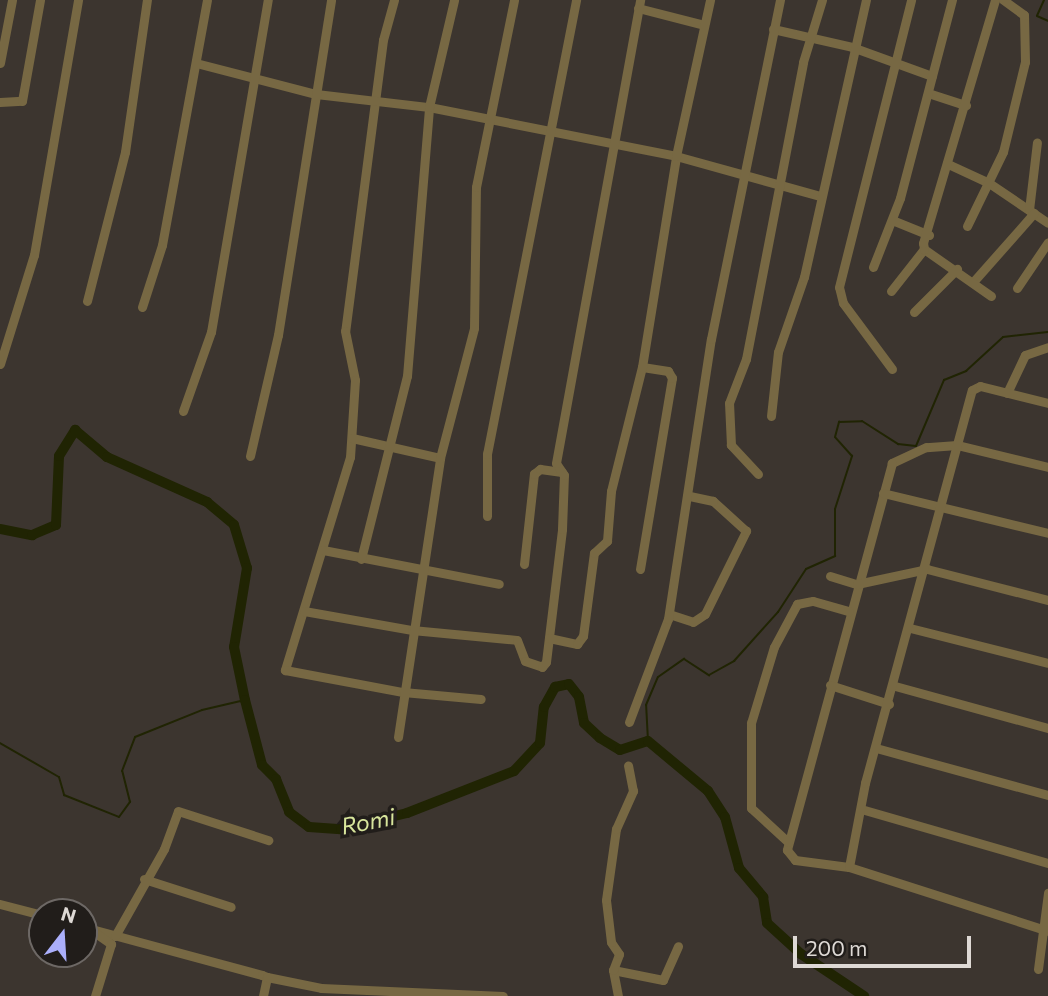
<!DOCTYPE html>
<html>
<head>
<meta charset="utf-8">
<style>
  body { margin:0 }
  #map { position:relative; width:1048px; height:996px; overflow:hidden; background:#3c352f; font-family:Commissioner,sans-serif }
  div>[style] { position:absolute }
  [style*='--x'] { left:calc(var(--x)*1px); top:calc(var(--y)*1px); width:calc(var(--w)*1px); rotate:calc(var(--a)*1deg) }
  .stream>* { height:2px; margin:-1px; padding:0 1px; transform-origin:1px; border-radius:1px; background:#202403 }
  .river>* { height:10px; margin:-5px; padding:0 5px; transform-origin:5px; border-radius:5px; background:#202403 }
  .minor>* { height:9px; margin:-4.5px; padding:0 4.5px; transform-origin:4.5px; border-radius:4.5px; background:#776843 }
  span { translate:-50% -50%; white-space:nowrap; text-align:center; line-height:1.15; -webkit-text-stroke:7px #211d1a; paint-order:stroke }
  .water-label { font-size:23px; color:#d8e59c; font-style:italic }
  .north { position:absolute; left:28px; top:898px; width:70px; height:70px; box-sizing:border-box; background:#211d1a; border:2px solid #6d6865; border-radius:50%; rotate:17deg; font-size:19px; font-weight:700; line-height:28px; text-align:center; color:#ded9d5 }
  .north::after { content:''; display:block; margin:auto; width:24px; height:32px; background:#abaffb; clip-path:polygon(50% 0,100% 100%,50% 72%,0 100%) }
  .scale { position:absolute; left:793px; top:936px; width:178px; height:32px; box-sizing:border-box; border:4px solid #ded9d5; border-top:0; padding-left:9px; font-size:21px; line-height:24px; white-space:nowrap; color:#ded9d5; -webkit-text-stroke:5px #211d1a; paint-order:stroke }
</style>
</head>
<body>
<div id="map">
  <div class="stream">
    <i style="--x:1044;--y:0;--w:17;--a:114"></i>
    <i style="--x:1037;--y:16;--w:12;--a:24"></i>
    <i style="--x:648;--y:741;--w:36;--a:-93"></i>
    <i style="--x:646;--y:705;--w:30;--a:-67"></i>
    <i style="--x:658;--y:677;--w:32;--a:-35"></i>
    <i style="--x:684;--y:659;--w:30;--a:33"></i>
    <i style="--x:709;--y:675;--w:29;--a:-29"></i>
    <i style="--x:734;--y:661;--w:66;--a:-48.1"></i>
    <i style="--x:778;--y:612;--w:51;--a:-56.9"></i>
    <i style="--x:806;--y:569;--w:32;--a:-24"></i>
    <i style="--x:835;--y:556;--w:47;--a:-90"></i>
    <i style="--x:835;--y:509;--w:56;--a:-72.2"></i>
    <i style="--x:852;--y:456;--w:25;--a:-132"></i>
    <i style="--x:835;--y:437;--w:16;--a:-75"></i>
    <i style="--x:839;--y:422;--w:23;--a:-2"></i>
    <i style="--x:862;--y:421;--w:43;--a:32.6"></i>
    <i style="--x:898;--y:444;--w:18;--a:6"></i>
    <i style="--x:916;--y:446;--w:72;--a:-67"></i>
    <i style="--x:944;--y:380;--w:24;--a:-22"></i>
    <i style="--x:966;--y:371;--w:50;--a:-42.6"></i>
    <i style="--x:1003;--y:337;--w:45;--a:-6.3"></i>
    <i style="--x:0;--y:743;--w:68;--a:30"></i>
    <i style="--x:59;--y:777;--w:19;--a:74"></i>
    <i style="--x:64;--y:795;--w:59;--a:21.8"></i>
    <i style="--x:119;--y:817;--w:19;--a:-54"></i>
    <i style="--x:130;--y:802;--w:32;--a:-104"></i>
    <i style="--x:122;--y:771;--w:36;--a:-69"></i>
    <i style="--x:135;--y:737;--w:72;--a:-21.9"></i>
    <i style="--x:202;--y:710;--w:44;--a:-13.1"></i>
  </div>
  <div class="river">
    <i style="--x:0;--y:529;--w:33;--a:11"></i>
    <i style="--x:32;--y:535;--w:26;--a:-23"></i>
    <i style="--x:56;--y:525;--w:69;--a:-87.5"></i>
    <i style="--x:59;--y:456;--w:31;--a:-58"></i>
    <i style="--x:75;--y:430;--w:42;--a:40.2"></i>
    <i style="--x:107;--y:457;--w:110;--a:24.2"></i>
    <i style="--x:207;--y:502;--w:35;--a:40"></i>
    <i style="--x:234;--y:525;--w:45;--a:73.2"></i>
    <i style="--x:247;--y:568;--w:80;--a:99.3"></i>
    <i style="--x:234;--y:647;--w:54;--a:78.3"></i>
    <i style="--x:245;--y:700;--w:67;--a:75.3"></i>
    <i style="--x:262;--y:765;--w:20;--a:45"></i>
    <i style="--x:276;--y:779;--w:35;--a:68"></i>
    <i style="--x:289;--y:812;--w:25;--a:37"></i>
    <i style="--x:309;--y:827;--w:32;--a:4"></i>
    <i style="--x:341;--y:829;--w:68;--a:-13.6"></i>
    <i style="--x:407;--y:813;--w:115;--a:-21.4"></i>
    <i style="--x:514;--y:771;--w:38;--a:-47"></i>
    <i style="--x:540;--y:743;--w:36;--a:-84"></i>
    <i style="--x:544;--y:707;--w:23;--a:-61"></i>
    <i style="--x:555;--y:687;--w:14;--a:-12"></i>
    <i style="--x:569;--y:684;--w:16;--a:52"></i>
    <i style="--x:579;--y:697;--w:26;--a:79"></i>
    <i style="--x:584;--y:723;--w:22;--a:43"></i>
    <i style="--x:600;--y:738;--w:23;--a:31"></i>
    <i style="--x:620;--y:750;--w:29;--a:-18"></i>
    <i style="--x:648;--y:741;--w:78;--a:39.8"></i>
    <i style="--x:708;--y:791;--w:31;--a:57"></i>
    <i style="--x:725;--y:817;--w:53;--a:74.6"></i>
    <i style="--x:739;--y:868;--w:38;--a:50"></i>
    <i style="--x:763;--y:897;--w:26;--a:81"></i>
    <i style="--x:767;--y:923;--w:46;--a:42.4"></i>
    <i style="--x:801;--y:954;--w:76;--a:33.7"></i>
  </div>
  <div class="minor">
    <i style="--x:394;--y:0;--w:41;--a:105.4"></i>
    <i style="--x:383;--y:40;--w:293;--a:97.4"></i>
    <i style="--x:345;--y:331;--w:50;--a:78.5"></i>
    <i style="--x:355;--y:380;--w:77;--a:93.7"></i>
    <i style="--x:350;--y:457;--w:223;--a:107"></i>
    <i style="--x:285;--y:670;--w:120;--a:10.6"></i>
    <i style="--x:403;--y:692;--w:78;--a:5.1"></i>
    <i style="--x:638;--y:8;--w:68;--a:14.4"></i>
    <i style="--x:773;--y:29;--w:81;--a:12.8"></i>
    <i style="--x:852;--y:47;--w:85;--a:19.9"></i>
    <i style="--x:0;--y:63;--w:64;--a:-79.2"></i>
    <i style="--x:196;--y:63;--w:124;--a:14.5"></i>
    <i style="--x:316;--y:94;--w:114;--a:6.6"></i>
    <i style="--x:429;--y:107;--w:252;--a:11.2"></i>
    <i style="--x:676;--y:156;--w:149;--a:15.5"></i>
    <i style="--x:928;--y:93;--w:40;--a:18"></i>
    <i style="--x:0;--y:102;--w:22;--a:-3"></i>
    <i style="--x:22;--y:101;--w:103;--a:-79.9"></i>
    <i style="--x:948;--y:164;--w:45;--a:24.9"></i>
    <i style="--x:989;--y:183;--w:71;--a:34.1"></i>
    <i style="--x:1029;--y:210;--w:68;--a:-83.3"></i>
    <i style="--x:892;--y:220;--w:40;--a:22"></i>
    <i style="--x:967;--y:226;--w:82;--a:-64.1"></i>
    <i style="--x:1003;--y:152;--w:93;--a:-76.3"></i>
    <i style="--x:1025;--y:62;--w:47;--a:-91.2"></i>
    <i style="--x:1024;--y:15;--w:26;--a:-144"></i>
    <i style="--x:873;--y:267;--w:74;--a:-68.6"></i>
    <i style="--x:900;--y:198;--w:205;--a:-75.3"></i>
    <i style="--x:973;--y:282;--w:92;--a:-48.5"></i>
    <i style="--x:1017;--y:288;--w:55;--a:-56"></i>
    <i style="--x:891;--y:291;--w:53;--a:-51.8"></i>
    <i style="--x:991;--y:296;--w:82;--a:-145"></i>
    <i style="--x:924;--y:249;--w:6;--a:-99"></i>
    <i style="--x:923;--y:243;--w:253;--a:-73.5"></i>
    <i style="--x:87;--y:301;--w:154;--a:-75.7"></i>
    <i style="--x:125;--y:152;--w:154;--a:-81.8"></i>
    <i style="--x:142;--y:307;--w:65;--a:-72.1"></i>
    <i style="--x:162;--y:245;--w:249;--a:-79.6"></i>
    <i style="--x:914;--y:312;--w:61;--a:-45"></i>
    <i style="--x:0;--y:364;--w:114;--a:-72.7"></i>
    <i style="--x:34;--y:255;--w:259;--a:-80.2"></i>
    <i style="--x:892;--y:369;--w:82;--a:-126.6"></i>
    <i style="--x:843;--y:303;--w:16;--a:-104"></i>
    <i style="--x:839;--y:287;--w:296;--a:-75.9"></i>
    <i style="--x:1007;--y:393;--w:42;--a:-64.7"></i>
    <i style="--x:1025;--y:355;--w:24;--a:-19"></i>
    <i style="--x:183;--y:411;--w:84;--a:-70.5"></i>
    <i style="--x:211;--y:332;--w:337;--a:-80.3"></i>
    <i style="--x:771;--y:416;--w:64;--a:-83.8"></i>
    <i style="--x:778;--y:352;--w:79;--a:-70.9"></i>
    <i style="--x:804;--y:277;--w:284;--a:-77.4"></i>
    <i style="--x:352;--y:438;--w:90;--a:12.8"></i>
    <i style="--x:250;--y:456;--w:124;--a:-77"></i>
    <i style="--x:278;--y:335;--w:339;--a:-81"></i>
    <i style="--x:1048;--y:467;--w:94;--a:-166.4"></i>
    <i style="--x:957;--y:445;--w:31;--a:176"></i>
    <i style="--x:926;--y:447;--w:38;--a:155"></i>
    <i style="--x:892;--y:463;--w:401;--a:105.2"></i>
    <i style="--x:787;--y:850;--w:13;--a:51"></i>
    <i style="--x:795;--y:860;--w:54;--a:7.4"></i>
    <i style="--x:849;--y:867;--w:209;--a:17.8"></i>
    <i style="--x:758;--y:474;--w:40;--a:-133"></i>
    <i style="--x:731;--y:445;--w:42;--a:-92.7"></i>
    <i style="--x:729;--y:403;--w:47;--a:-68.9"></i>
    <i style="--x:746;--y:359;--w:302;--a:-79.1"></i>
    <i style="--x:803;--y:62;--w:65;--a:-73"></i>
    <i style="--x:883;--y:493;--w:170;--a:13.6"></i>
    <i style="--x:487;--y:516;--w:62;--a:-90"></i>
    <i style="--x:487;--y:454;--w:463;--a:-78.9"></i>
    <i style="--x:323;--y:550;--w:179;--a:10.9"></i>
    <i style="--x:361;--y:559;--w:189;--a:-75.9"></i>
    <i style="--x:407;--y:376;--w:270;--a:-85.3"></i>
    <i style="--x:429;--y:107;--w:110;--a:-76.8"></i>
    <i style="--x:524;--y:564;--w:91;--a:-83.7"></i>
    <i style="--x:534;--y:474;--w:8;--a:-40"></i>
    <i style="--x:540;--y:469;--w:22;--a:8"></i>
    <i style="--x:640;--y:569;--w:194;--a:-80.5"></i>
    <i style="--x:672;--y:378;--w:8;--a:-120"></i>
    <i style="--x:668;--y:371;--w:26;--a:-171"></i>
    <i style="--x:830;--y:576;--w:28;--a:17"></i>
    <i style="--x:857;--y:584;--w:72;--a:-12.1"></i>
    <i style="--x:927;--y:569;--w:125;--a:14.4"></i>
    <i style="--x:304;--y:611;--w:110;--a:10"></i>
    <i style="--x:412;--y:630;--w:105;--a:5.4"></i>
    <i style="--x:517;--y:640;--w:22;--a:69"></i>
    <i style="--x:525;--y:661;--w:18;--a:19"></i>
    <i style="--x:542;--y:667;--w:6;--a:-51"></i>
    <i style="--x:546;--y:662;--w:134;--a:-83.1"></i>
    <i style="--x:562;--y:529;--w:54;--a:-87.9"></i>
    <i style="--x:564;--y:475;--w:14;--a:-124"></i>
    <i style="--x:556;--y:463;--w:471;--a:-79.7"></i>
    <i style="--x:669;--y:614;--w:25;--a:18"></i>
    <i style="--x:693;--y:622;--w:14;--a:-34"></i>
    <i style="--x:705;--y:614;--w:93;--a:-63.7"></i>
    <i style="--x:746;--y:531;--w:45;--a:-137.7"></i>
    <i style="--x:713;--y:501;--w:24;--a:-168"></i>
    <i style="--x:910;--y:628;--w:142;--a:14.2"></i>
    <i style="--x:549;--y:638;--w:29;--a:12"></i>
    <i style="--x:577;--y:644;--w:10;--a:-53"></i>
    <i style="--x:583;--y:636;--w:84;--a:-82.5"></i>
    <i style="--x:594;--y:553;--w:18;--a:-43"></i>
    <i style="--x:607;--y:541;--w:50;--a:-85.4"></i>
    <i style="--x:611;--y:491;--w:128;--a:-76"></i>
    <i style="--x:642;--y:367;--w:214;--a:-80.8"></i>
    <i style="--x:676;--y:156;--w:160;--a:-77.7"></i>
    <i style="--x:830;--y:685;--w:62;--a:17.9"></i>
    <i style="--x:895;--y:686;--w:159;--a:15.4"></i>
    <i style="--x:629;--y:722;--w:110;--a:-69.3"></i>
    <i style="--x:668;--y:619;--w:283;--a:-81.3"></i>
    <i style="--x:711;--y:339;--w:346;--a:-78.5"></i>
    <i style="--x:398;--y:737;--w:282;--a:-81.4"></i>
    <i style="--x:440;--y:458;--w:134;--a:-75.3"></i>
    <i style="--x:474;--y:328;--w:141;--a:-89.2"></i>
    <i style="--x:476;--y:187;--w:191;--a:-78.5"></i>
    <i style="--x:876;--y:748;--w:178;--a:15.3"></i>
    <i style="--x:861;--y:809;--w:195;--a:16.1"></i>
    <i style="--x:788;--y:842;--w:50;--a:-137.4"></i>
    <i style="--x:751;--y:808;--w:85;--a:-90"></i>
    <i style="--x:751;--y:723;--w:79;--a:-73.2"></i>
    <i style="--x:774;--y:647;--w:49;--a:-61.9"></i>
    <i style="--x:797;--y:604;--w:16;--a:-11"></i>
    <i style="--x:813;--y:601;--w:37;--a:16"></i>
    <i style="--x:849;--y:867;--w:86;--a:-79.2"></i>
    <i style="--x:865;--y:783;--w:407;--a:-74.8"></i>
    <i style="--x:972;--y:390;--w:9;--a:-27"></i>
    <i style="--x:980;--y:386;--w:70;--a:14"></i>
    <i style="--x:144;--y:879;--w:91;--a:17.8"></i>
    <i style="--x:0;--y:904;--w:43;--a:14.7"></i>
    <i style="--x:84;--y:927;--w:184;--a:15.1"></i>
    <i style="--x:262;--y:975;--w:5;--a:22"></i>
    <i style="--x:267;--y:977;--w:19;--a:102"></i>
    <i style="--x:94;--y:932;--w:21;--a:35"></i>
    <i style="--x:111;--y:944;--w:54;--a:107.1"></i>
    <i style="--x:115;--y:936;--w:100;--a:-60.6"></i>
    <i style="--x:164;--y:849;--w:40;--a:-69.8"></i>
    <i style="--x:178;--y:811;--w:95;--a:17.9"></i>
    <i style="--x:1038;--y:969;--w:77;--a:-82.5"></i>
    <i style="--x:613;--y:970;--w:51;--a:11.3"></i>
    <i style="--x:663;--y:980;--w:37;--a:-66"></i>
    <i style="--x:267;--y:977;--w:55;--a:11.5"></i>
    <i style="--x:321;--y:988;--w:182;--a:2.5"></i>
    <i style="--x:618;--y:996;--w:26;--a:-101"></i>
    <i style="--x:613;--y:970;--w:17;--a:-69"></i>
    <i style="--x:619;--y:954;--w:14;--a:-124"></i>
    <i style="--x:611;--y:942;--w:42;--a:-96.8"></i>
    <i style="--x:606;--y:900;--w:72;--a:-82"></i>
    <i style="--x:616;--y:829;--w:42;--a:-65.9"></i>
    <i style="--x:633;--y:791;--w:26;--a:-101"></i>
  </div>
  <div class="water-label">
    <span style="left:368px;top:821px;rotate:-11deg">Romi</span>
  </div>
  <div class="north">N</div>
  <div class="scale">200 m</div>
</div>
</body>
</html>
